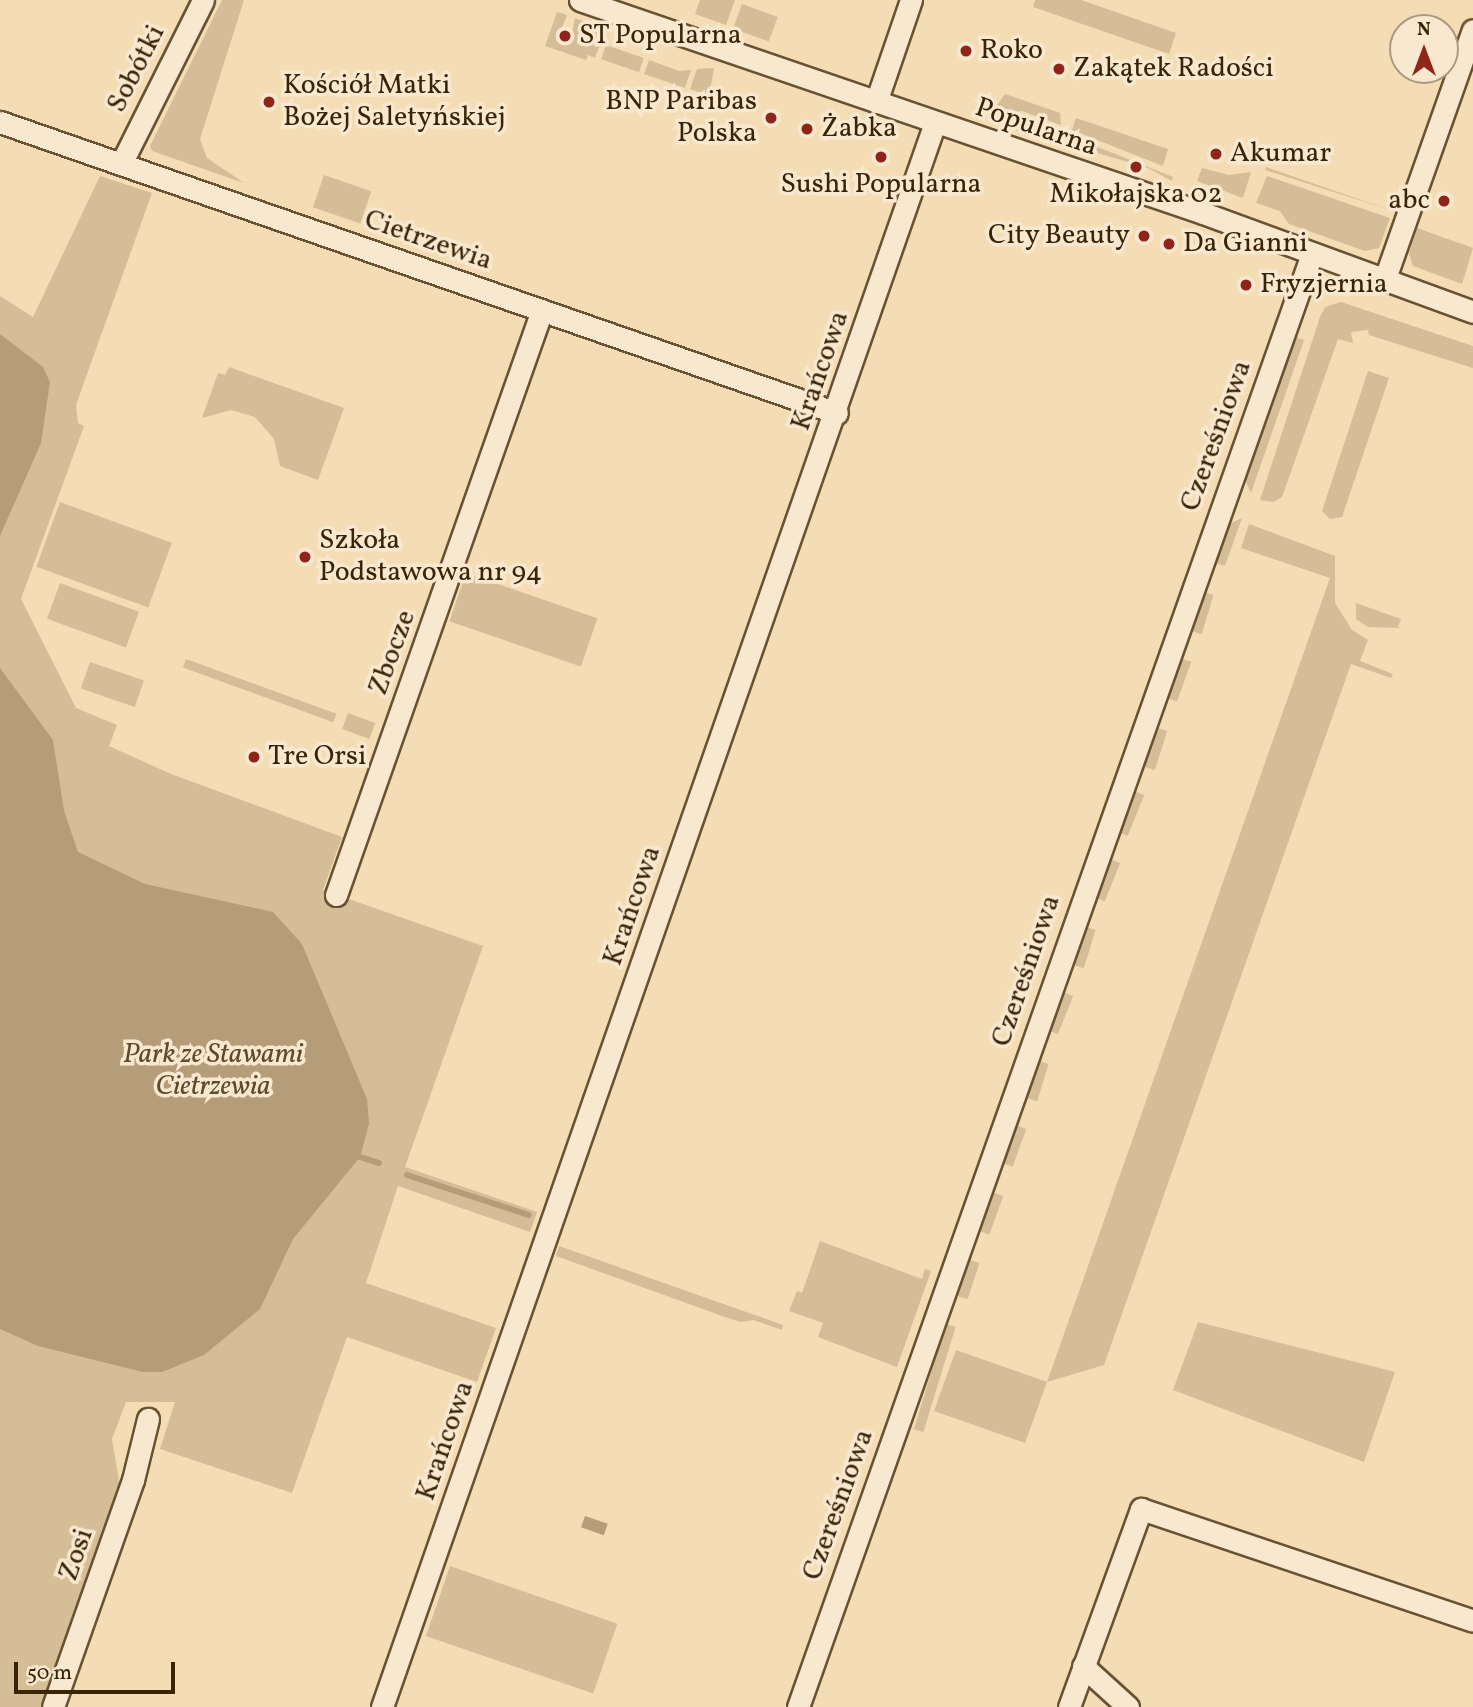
<!DOCTYPE html>
<html>
<head>
<meta charset="utf-8">
<style>
  body { margin:0 }
  #map { position:relative; width:1473px; height:1707px; overflow:hidden; background:#f4dcb5; font-family:Vollkorn,serif }
  div>[style] { position:absolute }
  [style*='--x'] { left:calc(var(--x)*1px); top:calc(var(--y)*1px); width:calc(var(--w)*1px); rotate:calc(var(--a)*1deg) }
  .green>* { inset:0; background:#d4bd97; transform-origin:0 0 }
  .water>* { inset:0; background:#b59d7a; transform-origin:0 0 }
  .stream>* { height:6px; margin:-3px; padding:0 3px; transform-origin:3px; border-radius:3px; background:#b59d7a }
  .roads { filter:drop-shadow(2px 0 #685232) drop-shadow(-2px 0 #685232) drop-shadow(0 2px #685232) drop-shadow(0 -2px #685232) }
  .minor>* { height:21px; margin:-10.5px; padding:0 10.5px; transform-origin:10.5px; border-radius:10.5px; background:#f8e8cf }
  .dots>* { width:19px; height:19px; translate:-50% -50%; box-sizing:border-box; border:4px solid #f8e8cf; border-radius:50% }
  span { translate:-50% -50%; white-space:nowrap; text-align:center; line-height:1.15; -webkit-text-stroke:7px #f8e8cf; paint-order:stroke }
  .poi-label { font-size:28px; color:#3a2406 }
  .left { translate:0 -50%; text-align:left }
  .right { translate:-100% -50%; text-align:right }
  .street-label { font-size:28px; color:#3a2406 }
  .park-label { font-size:28px; color:#604a2a; font-style:italic }
  .north { position:absolute; left:1389px; top:14px; width:70px; height:70px; box-sizing:border-box; background:#f8e8cf; border:2px solid #ac9a7f; border-radius:50%; rotate:0deg; font-size:19px; font-weight:700; line-height:28px; text-align:center; color:#3a2406 }
  .north::after { content:''; display:block; margin:auto; width:24px; height:32px; background:#8f2418; clip-path:polygon(50% 0,100% 100%,50% 72%,0 100%) }
  .scale { position:absolute; left:14px; top:1662px; width:161px; height:32px; box-sizing:border-box; border:4px solid #3a2406; border-top:0; padding-left:9px; font-size:21px; line-height:24px; white-space:nowrap; color:#3a2406; -webkit-text-stroke:5px #f8e8cf; paint-order:stroke }
</style>
</head>
<body>
<div id="map">
  <div class="green">
    <i style="clip-path:polygon(222px 0,244px 0,200px 139px,207px 158px,244px 183px,152px 151px,150px 146px)"></i>
    <i style="clip-path:polygon(700px 0,735px 0,726px 25px,695px 14px)"></i>
    <i style="clip-path:polygon(1035px 0,1081px 0,1176px 33px,1169px 54px,1033px 7px)"></i>
    <i style="left:742px;top:4px;width:38px;height:26px;rotate:20deg"></i>
    <i style="clip-path:polygon(557px 12px,567px 15px,558px 38px,570px 42px,575px 18px,598px 27px,600px 44px,595px 58px,588px 55px,586px 60px,545px 46px)"></i>
    <i style="left:606px;top:45px;width:40px;height:15px;rotate:19deg"></i>
    <i style="clip-path:polygon(649px 60px,679px 71px,691px 70px,685px 88px,644px 74px)"></i>
    <i style="clip-path:polygon(714px 68px,709px 96px,690px 89px,697px 69px)"></i>
    <i style="clip-path:polygon(1005px 94px,1060px 113px,1061px 125px,1022px 111px,998px 115px,995px 108px)"></i>
    <i style="clip-path:polygon(1076px 118px,1168px 149px,1163px 166px,1072px 130px)"></i>
    <i style="clip-path:polygon(1025px 119px,1060px 132px,1055px 144px,999px 124px)"></i>
    <i style="clip-path:polygon(1070px 136px,1173px 177px,1172px 181px,1148px 168px,1067px 144px)"></i>
    <i style="clip-path:polygon(1266px 167px,1393px 211px,1265px 170px)"></i>
    <i style="clip-path:polygon(1202px 168px,1229px 175px,1251px 172px,1243px 198px,1197px 181px)"></i>
    <i style="left:324px;top:175px;width:50px;height:34px;rotate:19deg"></i>
    <i style="clip-path:polygon(100px 176px,152px 193px,76px 405px,78px 423px,84px 426px,21px 599px,76px 708px,117px 725px,109px 746px,171px 774px,342px 837px,323px 890px,483px 946px,405px 1167px,537px 1212px,530px 1232px,398px 1186px,366px 1283px,496px 1328px,477px 1382px,347px 1337px,292px 1493px,160px 1449px,175px 1402px,126px 1402px,112px 1439px,120px 1486px,43px 1707px,0 1707px,0 296px,33px 317px)"></i>
    <i style="clip-path:polygon(1267px 176px,1390px 218px,1379px 248px,1365px 251px,1289px 224px,1280px 211px,1256px 203px)"></i>
    <i style="clip-path:polygon(1417px 228px,1473px 248px,1462px 284px,1413px 266px,1409px 254px)"></i>
    <i style="clip-path:polygon(1341px 302px,1473px 346px,1473px 368px,1369px 335px,1368px 330px,1351px 332px,1353px 343px,1338px 339px,1282px 497px,1274px 502px,1260px 500px,1320px 317px,1325px 307px)"></i>
    <i style="clip-path:polygon(1295px 337px,1304px 340px,1251px 493px,1244px 478px)"></i>
    <i style="clip-path:polygon(229px 367px,344px 408px,318px 480px,280px 466px,274px 439px,255px 417px,231px 410px,202px 418px,218px 373px,225px 375px)"></i>
    <i style="clip-path:polygon(1368px 371px,1389px 378px,1342px 517px,1330px 519px,1322px 511px)"></i>
    <i style="left:60px;top:502px;width:119px;height:69px;rotate:20deg"></i>
    <i style="clip-path:polygon(1242px 518px,1225px 566px,1214px 562px,1227px 525px)"></i>
    <i style="clip-path:polygon(1249px 524px,1335px 556px,1335px 603px,1352px 630px,1368px 640px,1360px 661px,1393px 674px,1391px 678px,1351px 664px,1104px 1365px,1047px 1382px,1025px 1443px,934px 1411px,956px 1350px,1047px 1382px,1082px 1283px,1330px 578px,1241px 548px)"></i>
    <i style="left:466px;top:573px;width:139px;height:51px;rotate:19deg"></i>
    <i style="left:60px;top:583px;width:84px;height:38px;rotate:20deg"></i>
    <i style="left:1204px;top:592px;width:10px;height:41px;rotate:17deg"></i>
    <i style="clip-path:polygon(1356px 603px,1401px 619px,1398px 627px,1402px 628px,1368px 627px,1356px 619px)"></i>
    <i style="left:1180px;top:658px;width:12px;height:42px;rotate:20deg"></i>
    <i style="left:186px;top:659px;width:160px;height:9px;rotate:20deg"></i>
    <i style="left:90px;top:662px;width:57px;height:28px;rotate:19deg"></i>
    <i style="left:348px;top:713px;width:29px;height:17px;rotate:20deg"></i>
    <i style="left:1155px;top:727px;width:13px;height:41px;rotate:18deg"></i>
    <i style="left:1134px;top:791px;width:11px;height:44px;rotate:22deg"></i>
    <i style="left:1110px;top:859px;width:11px;height:41px;rotate:22deg"></i>
    <i style="left:1086px;top:927px;width:10px;height:40px;rotate:17deg"></i>
    <i style="left:1063px;top:992px;width:11px;height:41px;rotate:22deg"></i>
    <i style="left:1039px;top:1061px;width:10px;height:39px;rotate:17deg"></i>
    <i style="left:1015px;top:1125px;width:12px;height:40px;rotate:20deg"></i>
    <i style="left:992px;top:1192px;width:12px;height:41px;rotate:20deg"></i>
    <i style="clip-path:polygon(820px 1241px,922px 1279px,925px 1269px,931px 1271px,897px 1367px,818px 1337px,823px 1323px,789px 1311px,797px 1291px,802px 1293px)"></i>
    <i style="clip-path:polygon(559px 1246px,783px 1325px,782px 1330px,753px 1320px,741px 1322px,725px 1317px,556px 1256px)"></i>
    <i style="left:967px;top:1259px;width:13px;height:38px;rotate:18deg"></i>
    <i style="clip-path:polygon(1198px 1322px,1395px 1372px,1364px 1462px,1173px 1390px)"></i>
    <i style="left:946px;top:1324px;width:10px;height:110px;rotate:17deg"></i>
    <i style="left:450px;top:1566px;width:177px;height:74px;rotate:19deg"></i>
  </div>
  <div class="water">
    <i style="clip-path:polygon(0 334px,43px 367px,50px 382px,41px 443px,0 536px)"></i>
    <i style="clip-path:polygon(0 668px,53px 740px,64px 811px,78px 852px,145px 884px,273px 912px,302px 944px,367px 1099px,369px 1124px,360px 1157px,293px 1239px,260px 1309px,204px 1355px,162px 1372px,143px 1372px,38px 1346px,0 1329px)"></i>
    <i style="left:585px;top:1516px;width:24px;height:12px;rotate:19deg"></i>
  </div>
  <div class="stream">
    <i style="--x:360;--y:1157;--w:20;--a:18"></i>
    <i style="--x:407;--y:1175;--w:128;--a:18.2"></i>
  </div>
  <div class="roads">
    <div class="minor">
      <i style="--x:580;--y:0;--w:658;--a:18.88"></i>
      <i style="--x:1203;--y:213;--w:288;--a:20.1"></i>
      <i style="--x:876;--y:102;--w:108;--a:-71.1"></i>
      <i style="--x:0;--y:122;--w:886;--a:19.17"></i>
      <i style="--x:121;--y:164;--w:183;--a:-63.4"></i>
      <i style="--x:1384;--y:281;--w:266;--a:-70.5"></i>
      <i style="--x:336;--y:895;--w:620;--a:-70.6"></i>
      <i style="--x:1083;--y:1666;--w:61;--a:42.3"></i>
      <i style="--x:53;--y:1707;--w:241;--a:-70.6"></i>
      <i style="--x:133;--y:1480;--w:63;--a:-76.2"></i>
      <i style="--x:382;--y:1707;--w:1678;--a:-70.76"></i>
      <i style="--x:798;--y:1707;--w:1541;--a:-70.52"></i>
      <i style="--x:1069;--y:1707;--w:211;--a:-70"></i>
      <i style="--x:1141;--y:1509;--w:350;--a:18.6"></i>
    </div>
  </div>
  <div class="dots">
    <i style="left:565px;top:36px;background:#8f2418"></i>
    <i style="left:966px;top:51px;background:#8f2418"></i>
    <i style="left:1059px;top:69px;background:#8f2418"></i>
    <i style="left:269px;top:102px;background:#8f2418"></i>
    <i style="left:771px;top:118px;background:#8f2418"></i>
    <i style="left:807px;top:129px;background:#8f2418"></i>
    <i style="left:1216px;top:154px;background:#8f2418"></i>
    <i style="left:881px;top:157px;background:#8f2418"></i>
    <i style="left:1136px;top:167px;background:#8f2418"></i>
    <i style="left:1444px;top:201px;background:#8f2418"></i>
    <i style="left:1144px;top:236px;background:#8f2418"></i>
    <i style="left:1169px;top:244px;background:#8f2418"></i>
    <i style="left:1246px;top:285px;background:#8f2418"></i>
    <i style="left:305px;top:557px;background:#8f2418"></i>
    <i style="left:254px;top:757px;background:#8f2418"></i>
  </div>
  <div class="poi-label">
    <span class="left" style="left:579px;top:36px">ST Popularna</span>
    <span class="left" style="left:980px;top:51px">Roko</span>
    <span class="left" style="left:1073px;top:69px">Zakątek Radości</span>
    <span class="left" style="left:283px;top:102px">Kościół Matki<br>Bożej Saletyńskiej</span>
    <span class="right" style="left:757px;top:118px">BNP Paribas<br>Polska</span>
    <span class="left" style="left:821px;top:129px">Żabka</span>
    <span class="left" style="left:1230px;top:154px">Akumar</span>
    <span style="left:881px;top:185px">Sushi Popularna</span>
    <span style="left:1136px;top:195px">Mikołajska 02</span>
    <span class="right" style="left:1430px;top:201px">abc</span>
    <span class="right" style="left:1130px;top:236px">City Beauty</span>
    <span class="left" style="left:1183px;top:244px">Da Gianni</span>
    <span class="left" style="left:1260px;top:285px">Fryzjernia</span>
    <span class="left" style="left:319px;top:557px">Szkoła<br>Podstawowa nr 94</span>
    <span class="left" style="left:268px;top:757px">Tre Orsi</span>
  </div>
  <div class="street-label">
    <span style="left:137px;top:69px;rotate:-63deg">Sobótki</span>
    <span style="left:1036px;top:128px;rotate:19deg">Popularna</span>
    <span style="left:428px;top:241px;rotate:19deg">Cietrzewia</span>
    <span style="left:821px;top:371px;rotate:-71deg">Krańcowa</span>
    <span style="left:1217px;top:436px;rotate:-70deg">Czereśniowa</span>
    <span style="left:393px;top:653px;rotate:-70deg">Zbocze</span>
    <span style="left:633px;top:906px;rotate:-71deg">Krańcowa</span>
    <span style="left:1027px;top:971px;rotate:-71deg">Czereśniowa</span>
    <span style="left:446px;top:1441px;rotate:-71deg">Krańcowa</span>
    <span style="left:839px;top:1505px;rotate:-70deg">Czereśniowa</span>
    <span style="left:77px;top:1555px;rotate:-71deg">Zosi</span>
  </div>
  <div class="park-label">
    <span style="left:213px;top:1071px">Park ze Stawami<br>Cietrzewia</span>
  </div>
  <div class="north">N</div>
  <div class="scale">50 m</div>
</div>
</body>
</html>
